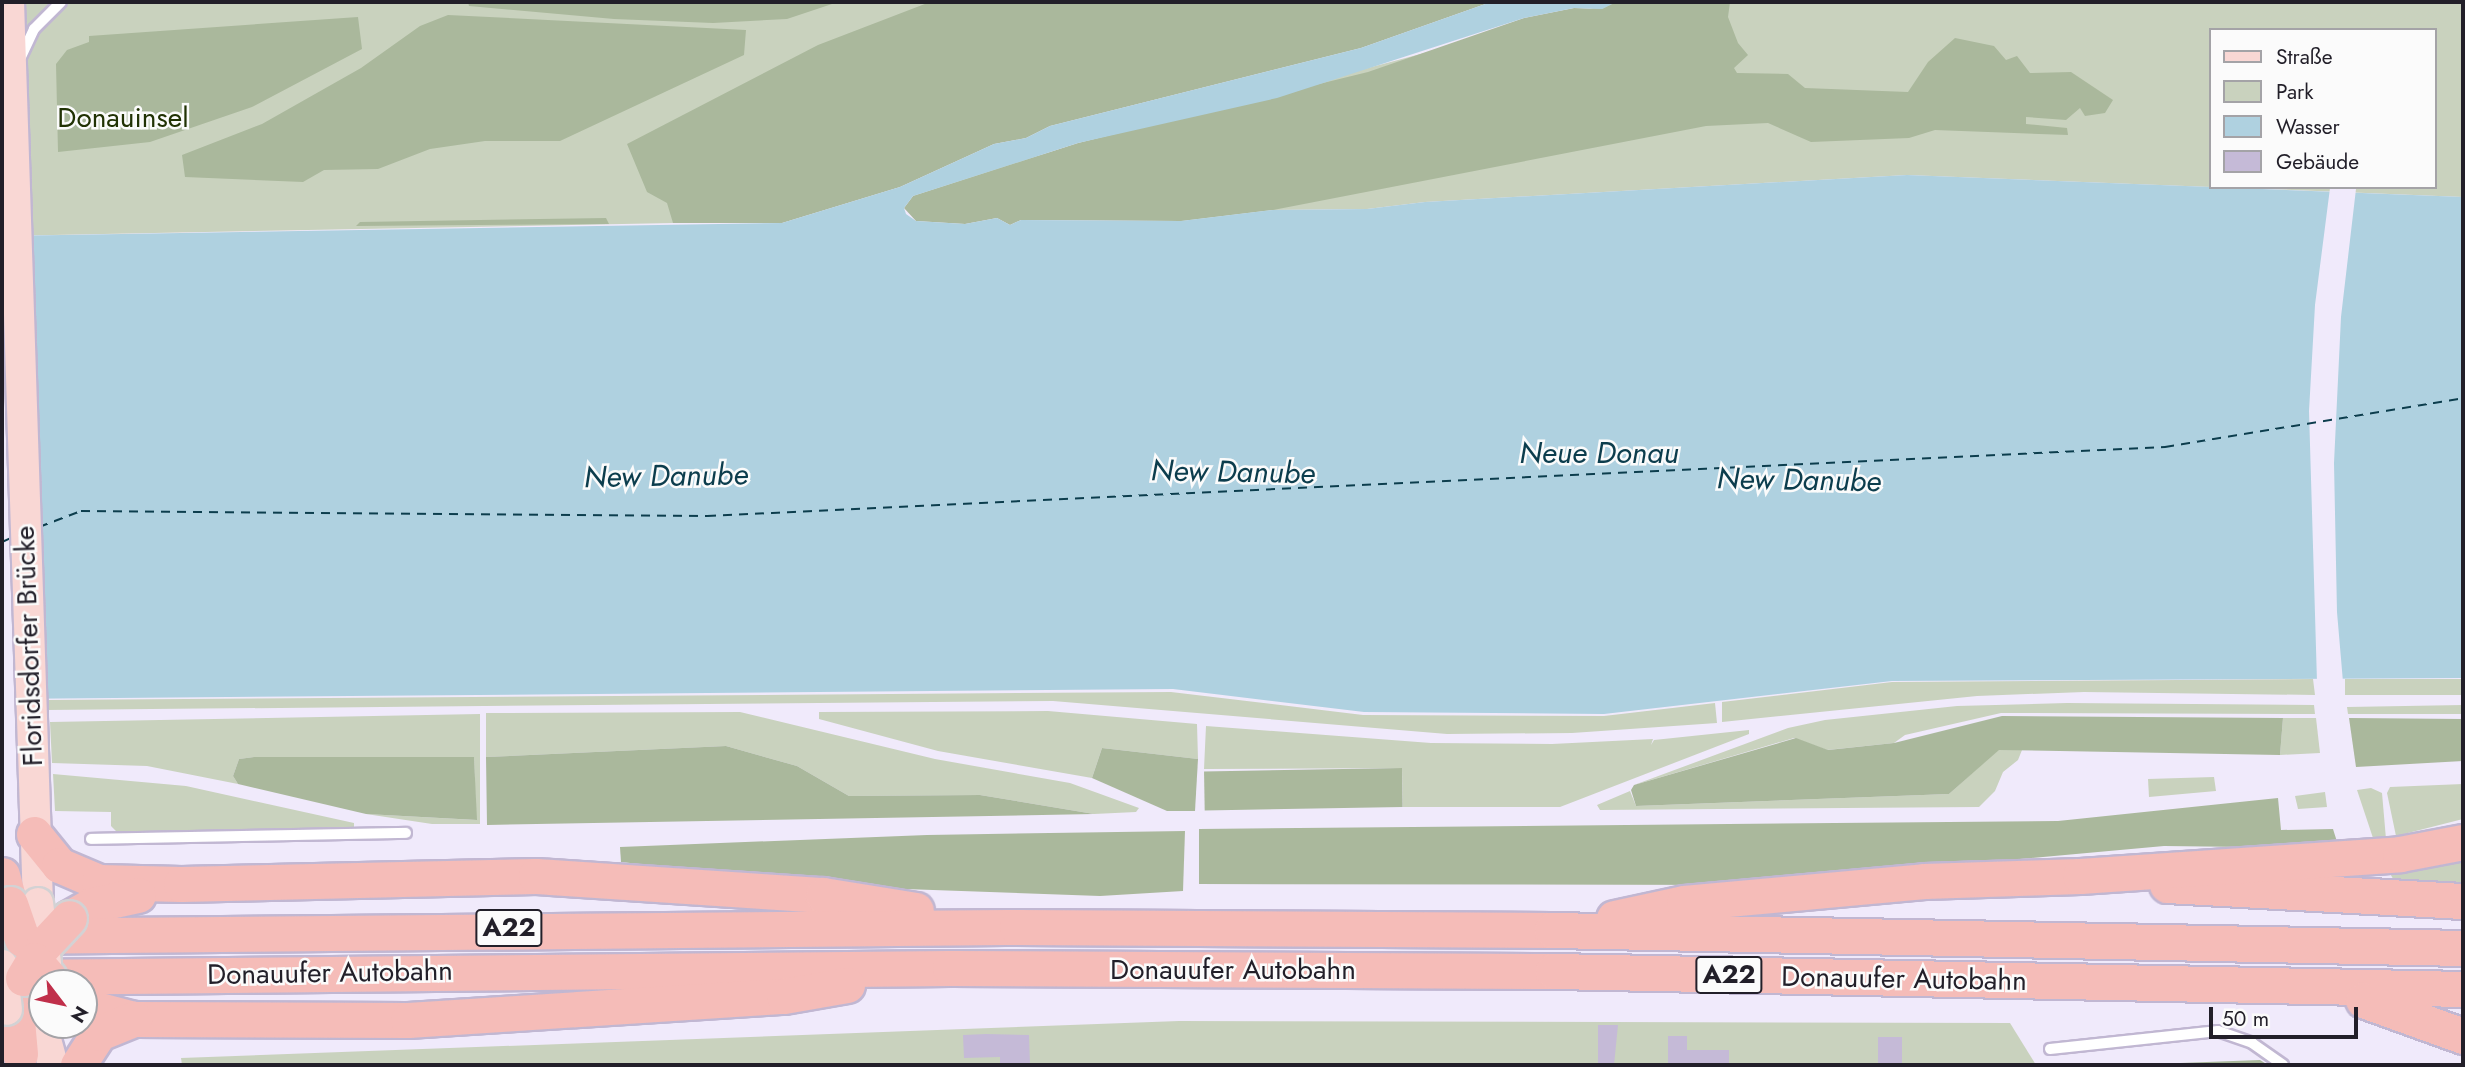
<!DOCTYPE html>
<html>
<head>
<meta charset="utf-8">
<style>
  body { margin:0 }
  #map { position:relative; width:2465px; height:1067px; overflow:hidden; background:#f0eafb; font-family:Jost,sans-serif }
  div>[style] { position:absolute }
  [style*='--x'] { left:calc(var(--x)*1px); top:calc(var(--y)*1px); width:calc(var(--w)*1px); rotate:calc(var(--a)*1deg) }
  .green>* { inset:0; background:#c9d2be; transform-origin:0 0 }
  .forest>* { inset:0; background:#aab89c; transform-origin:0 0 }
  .water>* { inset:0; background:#afd1e0 }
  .pier>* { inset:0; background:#f0eafb }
  .ferry>* { height:2px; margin-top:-1px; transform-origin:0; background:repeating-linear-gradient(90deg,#0c3d4d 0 9px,transparent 0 16px) }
  .building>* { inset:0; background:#c5bad7; transform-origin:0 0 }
  .roads { filter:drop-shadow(2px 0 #c1b7d2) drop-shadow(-2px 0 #c1b7d2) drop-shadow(0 2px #c1b7d2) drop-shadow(0 -2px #c1b7d2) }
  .service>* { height:10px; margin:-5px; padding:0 5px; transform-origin:5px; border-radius:5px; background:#fff }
  .primary>* { height:30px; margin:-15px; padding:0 15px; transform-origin:15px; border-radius:15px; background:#f9d7d4 }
  .motorway>* { height:35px; margin:-17.5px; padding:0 17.5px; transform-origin:17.5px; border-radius:17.5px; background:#f5bcb8 }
  .bridges { filter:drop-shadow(2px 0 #d3d2d4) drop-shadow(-2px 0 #d3d2d4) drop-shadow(0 2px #d3d2d4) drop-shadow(0 -2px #d3d2d4) }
  .primary-bridge>* { height:30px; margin:-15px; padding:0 15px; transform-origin:15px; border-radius:15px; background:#f9d7d4 }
  .motorway-bridge>* { height:35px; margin:-17.5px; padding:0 17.5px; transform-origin:17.5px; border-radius:17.5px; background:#f5bcb8 }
  span { translate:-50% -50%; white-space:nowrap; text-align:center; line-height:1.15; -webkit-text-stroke:5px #fbfbfb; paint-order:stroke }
  .shield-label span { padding:2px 5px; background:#fbfbfb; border:2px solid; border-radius:5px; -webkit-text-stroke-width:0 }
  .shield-label { font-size:26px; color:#221f29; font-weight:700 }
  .park-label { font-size:28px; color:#213204 }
  .street-label { font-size:28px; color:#221f29 }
  .water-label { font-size:30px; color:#0c3d4d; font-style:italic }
  .frame { position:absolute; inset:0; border:4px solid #221f29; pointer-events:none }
  .legend { position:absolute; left:2209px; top:28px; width:228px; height:161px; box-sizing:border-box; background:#fbfbfb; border:2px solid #a4a3a7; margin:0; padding:9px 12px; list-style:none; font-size:21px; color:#221f29 }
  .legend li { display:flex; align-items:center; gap:14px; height:35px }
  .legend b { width:35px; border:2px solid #a4a3a7 }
  .north { position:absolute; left:28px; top:969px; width:70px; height:70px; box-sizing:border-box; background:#fbfbfb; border:2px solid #a4a3a7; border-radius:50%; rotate:122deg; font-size:19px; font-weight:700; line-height:28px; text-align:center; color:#221f29 }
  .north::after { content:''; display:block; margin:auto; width:24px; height:32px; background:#c02f4a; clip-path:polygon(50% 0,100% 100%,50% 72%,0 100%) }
  .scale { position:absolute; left:2209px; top:1007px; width:149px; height:32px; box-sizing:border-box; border:4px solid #221f29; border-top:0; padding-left:9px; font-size:21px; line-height:24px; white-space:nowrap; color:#221f29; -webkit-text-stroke:5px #fbfbfb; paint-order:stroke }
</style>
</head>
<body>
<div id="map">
  <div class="green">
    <i style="clip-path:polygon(2px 2px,1491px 2px,673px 223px,2px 236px)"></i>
    <i style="clip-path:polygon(1616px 2px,2463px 2px,2463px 197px,2218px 187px,2435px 187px,2435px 30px,2211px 30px,2211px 187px,1907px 175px,1425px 202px,1367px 209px,1273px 210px,1181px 221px,913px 196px,1026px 159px)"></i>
    <i style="clip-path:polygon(2313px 679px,2315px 695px,2084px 692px,1977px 696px,1722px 722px,1722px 702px,1892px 682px)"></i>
    <i style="left:2345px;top:679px;width:118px;height:16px"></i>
    <i style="clip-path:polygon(1171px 692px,1363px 715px,1604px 716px,1715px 703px,1717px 723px,1572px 733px,1447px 734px,1053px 701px,46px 710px,46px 700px)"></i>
    <i style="clip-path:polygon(2067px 703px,2314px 705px,2315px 714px,2001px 713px,1905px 735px,1894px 743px,1827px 750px,1794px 738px,1634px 785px,1788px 728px,1825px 720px,1957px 706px)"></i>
    <i style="clip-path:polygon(2463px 705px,2463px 714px,2348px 714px,2347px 707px)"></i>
    <i style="clip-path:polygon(1048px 711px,1197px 724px,1198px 759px,1102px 748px,1092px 778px,938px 751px,819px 719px,819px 712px)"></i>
    <i style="clip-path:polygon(740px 712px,935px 759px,1070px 783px,1139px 808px,1136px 812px,1094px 814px,980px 795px,849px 796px,797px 766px,726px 746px,486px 757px,486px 713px)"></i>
    <i style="clip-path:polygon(480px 714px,480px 824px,432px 824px,366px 814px,476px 820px,474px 757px,254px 757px,239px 759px,233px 776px,238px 784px,147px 766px,52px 763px,50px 722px)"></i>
    <i style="clip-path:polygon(2283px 718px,2316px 718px,2320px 753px,2280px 755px)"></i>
    <i style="clip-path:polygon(1206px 726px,1431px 743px,1552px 744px,1653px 739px,1651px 745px,1654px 740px,1749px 730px,1749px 734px,1560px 807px,1403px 807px,1402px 768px,1204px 769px)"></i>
    <i style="clip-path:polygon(1998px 750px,2022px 750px,2018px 760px,2003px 772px,1995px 791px,1979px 807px,1600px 810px,1597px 805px,1630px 791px,1636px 806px,1949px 794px)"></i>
    <i style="clip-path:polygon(53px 774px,186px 786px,354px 823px,354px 828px,118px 833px,111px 826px,111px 812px,55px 811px)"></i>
    <i style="clip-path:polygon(2214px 777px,2216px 791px,2149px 797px,2148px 779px)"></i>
    <i style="clip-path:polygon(2463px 784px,2463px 819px,2396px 836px,2387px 793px,2390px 787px)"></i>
    <i style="clip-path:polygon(2371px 788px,2382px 793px,2386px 839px,2375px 844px,2357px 790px)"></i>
    <i style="clip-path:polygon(2325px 792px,2327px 807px,2298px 809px,2295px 796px)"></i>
    <i style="clip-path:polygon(2463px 856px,2463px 884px,2397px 886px,2387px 868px)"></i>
    <i style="clip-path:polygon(1179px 1021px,2010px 1023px,2036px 1065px,182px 1065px,181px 1058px)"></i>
  </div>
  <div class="forest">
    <i style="clip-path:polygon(468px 2px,838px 2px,787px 19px,713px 23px,614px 19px,469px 6px)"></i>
    <i style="clip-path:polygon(930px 2px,1491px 2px,1361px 48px,1050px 126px,1026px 138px,994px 144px,900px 187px,782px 223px,673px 223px,667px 203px,647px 192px,627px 144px,818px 45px)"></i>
    <i style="clip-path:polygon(1616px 2px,1730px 2px,1728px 17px,1738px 43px,1748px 55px,1734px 68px,1737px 73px,1788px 74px,1805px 88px,1908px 92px,1928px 62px,1955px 38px,1994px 46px,2006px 60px,2017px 56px,2030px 73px,2071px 72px,2113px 100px,2105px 113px,2085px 116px,2080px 108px,2066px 120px,2026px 117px,2026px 124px,2067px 128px,2068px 135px,1935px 130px,1909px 138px,1811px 142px,1768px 123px,1706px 126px,1273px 210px,1181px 221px,1021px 220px,1010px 225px,997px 218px,965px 224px,916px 221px,904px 208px,913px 196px,1078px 143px,1368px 72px,1524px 18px,1574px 8px,1602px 9px)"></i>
    <i style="clip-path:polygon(448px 15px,746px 30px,744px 55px,560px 141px,485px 141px,430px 149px,378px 169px,324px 170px,303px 182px,185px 177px,182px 155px,262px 124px,361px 68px,420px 26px)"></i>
    <i style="clip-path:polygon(358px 17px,362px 49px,252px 107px,150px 142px,58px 152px,56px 64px,67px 50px,89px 42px,89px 36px)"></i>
    <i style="clip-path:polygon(606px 218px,609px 224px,356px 226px,360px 222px)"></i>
    <i style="clip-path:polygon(2002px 716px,2283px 718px,2280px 755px,1999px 750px,1949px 794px,1636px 806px,1631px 790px,1634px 785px,1796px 738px,1828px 750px,1894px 743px)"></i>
    <i style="clip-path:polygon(2349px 718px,2463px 719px,2463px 761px,2356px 767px)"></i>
    <i style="clip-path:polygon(726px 746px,797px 766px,849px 796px,980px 795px,1094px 814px,487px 825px,486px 757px)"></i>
    <i style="clip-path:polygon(1102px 748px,1198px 759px,1195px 811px,1167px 811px,1092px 778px)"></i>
    <i style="clip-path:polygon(254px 757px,474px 757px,477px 820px,366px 814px,238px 784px,233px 776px,239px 759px)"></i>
    <i style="left:1402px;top:768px;width:39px;height:198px;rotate:89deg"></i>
    <i style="clip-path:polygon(2278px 798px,2281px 830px,2333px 829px,2339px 848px,2164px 846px,1732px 885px,1199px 884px,1199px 829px,2058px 821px)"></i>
    <i style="clip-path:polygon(1185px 831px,1183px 891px,1100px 896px,848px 887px,621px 862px,620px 847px,927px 835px)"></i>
    <i style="clip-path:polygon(2260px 1060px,2268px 1065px,2180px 1063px)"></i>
  </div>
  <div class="water">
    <i style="clip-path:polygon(1491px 2px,1616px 2px,1602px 9px,1574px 8px,1524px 18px,1277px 98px,1078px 143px,913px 196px,904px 208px,906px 214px,916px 221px,965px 224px,997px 218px,1010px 225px,1021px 220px,1181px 221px,1273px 210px,1367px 209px,1425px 202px,1907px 175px,2463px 197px,2463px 678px,1892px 681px,1604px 714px,1364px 712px,1173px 689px,2px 699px,2px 236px,782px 223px,900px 187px,994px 144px,1026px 138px,1050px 126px,1361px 48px)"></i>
  </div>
  <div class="pier">
    <i style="clip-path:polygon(2330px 188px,2356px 189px,2341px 317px,2334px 463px,2337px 612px,2343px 682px,2317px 682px,2309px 411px,2315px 305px)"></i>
    <i style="clip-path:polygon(2px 232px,46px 702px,2px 703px)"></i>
  </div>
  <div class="ferry">
    <i style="--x:39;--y:527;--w:45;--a:-20.9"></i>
    <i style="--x:81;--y:511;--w:626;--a:0.46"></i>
    <i style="--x:707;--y:516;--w:1460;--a:-2.71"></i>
    <i style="--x:2165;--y:447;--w:302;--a:-9.3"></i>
    <i style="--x:2;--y:542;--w:10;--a:-24"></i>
  </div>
  <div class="building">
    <i style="clip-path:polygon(1598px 1025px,1618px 1025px,1614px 1065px,1598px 1065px)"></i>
    <i style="clip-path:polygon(986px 1034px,1029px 1035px,1030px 1065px,1000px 1065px,1000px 1057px,964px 1058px,963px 1035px)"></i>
    <i style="clip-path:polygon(1668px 1036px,1687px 1036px,1687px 1050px,1729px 1050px,1729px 1065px,1668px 1065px)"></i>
    <i style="left:1878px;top:1037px;width:24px;height:26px"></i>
  </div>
  <div class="roads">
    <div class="service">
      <i style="--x:21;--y:57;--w:31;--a:-65"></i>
      <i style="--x:34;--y:29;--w:38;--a:-45"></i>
      <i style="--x:91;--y:839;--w:315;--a:-1.1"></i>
      <i style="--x:2050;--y:1049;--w:169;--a:-6.1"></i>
      <i style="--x:2218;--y:1031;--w:36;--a:19"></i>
      <i style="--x:2252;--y:1043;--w:38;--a:35"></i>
    </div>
    <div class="primary">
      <i style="--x:9;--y:2;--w:901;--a:88.16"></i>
      <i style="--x:23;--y:978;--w:50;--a:67.6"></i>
      <i style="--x:42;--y:1025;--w:41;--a:74.6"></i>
    </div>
    <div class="motorway">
      <i style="--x:34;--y:834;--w:40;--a:51"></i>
      <i style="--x:59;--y:865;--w:43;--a:23"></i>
      <i style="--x:99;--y:882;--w:82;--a:1.4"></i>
      <i style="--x:181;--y:884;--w:355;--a:-1.3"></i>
      <i style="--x:536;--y:876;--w:288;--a:3.8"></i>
      <i style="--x:823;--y:895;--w:94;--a:9.2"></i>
      <i style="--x:2;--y:875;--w:30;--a:75"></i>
      <i style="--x:2167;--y:885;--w:296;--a:3.1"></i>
      <i style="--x:69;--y:918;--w:26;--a:-29"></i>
      <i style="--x:92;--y:905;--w:47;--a:-12.3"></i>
      <i style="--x:1614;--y:918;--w:72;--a:-12.1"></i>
      <i style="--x:1684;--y:903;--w:241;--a:-5.2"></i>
      <i style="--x:1924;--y:881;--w:156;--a:-1.8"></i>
      <i style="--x:2080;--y:876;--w:321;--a:-3.9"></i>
      <i style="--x:2400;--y:854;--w:64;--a:-10.8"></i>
      <i style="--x:2;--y:936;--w:1015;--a:-0.51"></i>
      <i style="--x:1017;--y:927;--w:535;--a:0.32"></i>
      <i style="--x:1552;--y:930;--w:911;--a:1.13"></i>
      <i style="--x:19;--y:977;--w:931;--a:-0.55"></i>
      <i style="--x:950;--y:968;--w:603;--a:0.29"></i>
      <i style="--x:1553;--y:971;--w:910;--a:1.13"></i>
      <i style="--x:2363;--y:1000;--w:106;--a:19.8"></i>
      <i style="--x:84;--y:1006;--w:52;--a:14.6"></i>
      <i style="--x:134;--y:1019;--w:274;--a:0.2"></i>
      <i style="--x:408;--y:1020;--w:377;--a:-3.7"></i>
      <i style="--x:784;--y:996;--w:64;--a:-9.9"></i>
      <i style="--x:20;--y:1054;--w:45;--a:-95.1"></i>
      <i style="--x:16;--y:1009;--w:32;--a:-77"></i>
      <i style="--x:78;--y:1065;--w:38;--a:-57"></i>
      <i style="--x:99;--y:1033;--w:38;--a:-22"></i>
    </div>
  </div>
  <div class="bridges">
    <div class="primary-bridge">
      <i style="--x:38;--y:903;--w:61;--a:82.4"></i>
      <i style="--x:2;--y:965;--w:45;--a:83.7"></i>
    </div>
    <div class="motorway-bridge">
      <i style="--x:10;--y:904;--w:37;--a:71"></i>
      <i style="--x:43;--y:946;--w:38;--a:-47"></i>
      <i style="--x:23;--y:978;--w:21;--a:-59"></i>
      <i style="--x:34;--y:960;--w:23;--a:49"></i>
    </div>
  </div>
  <div class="shield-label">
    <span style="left:509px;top:928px">A22</span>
    <span style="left:1729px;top:975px">A22</span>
  </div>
  <div class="park-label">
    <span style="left:123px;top:118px">Donauinsel</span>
  </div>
  <div class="street-label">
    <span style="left:29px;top:646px;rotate:-92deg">Floridsdorfer Brücke</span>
    <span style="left:1233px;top:970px">Donauufer Autobahn</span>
    <span style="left:330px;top:973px;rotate:-1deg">Donauufer Autobahn</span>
    <span style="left:1904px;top:979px;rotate:1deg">Donauufer Autobahn</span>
  </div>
  <div class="water-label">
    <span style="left:1599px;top:453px">Neue Donau</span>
    <span style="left:1233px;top:472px;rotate:1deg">New Danube</span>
    <span style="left:666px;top:476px;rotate:-1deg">New Danube</span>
    <span style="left:1799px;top:480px;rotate:1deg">New Danube</span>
  </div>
  <div class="frame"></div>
  <ul class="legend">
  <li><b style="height:9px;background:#f9d7d4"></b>Straße</li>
  <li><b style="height:19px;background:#c9d2be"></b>Park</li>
  <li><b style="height:19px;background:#afd1e0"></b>Wasser</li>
  <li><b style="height:19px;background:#c5bad7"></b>Gebäude</li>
  </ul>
  <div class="north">N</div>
  <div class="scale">50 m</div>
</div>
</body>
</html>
